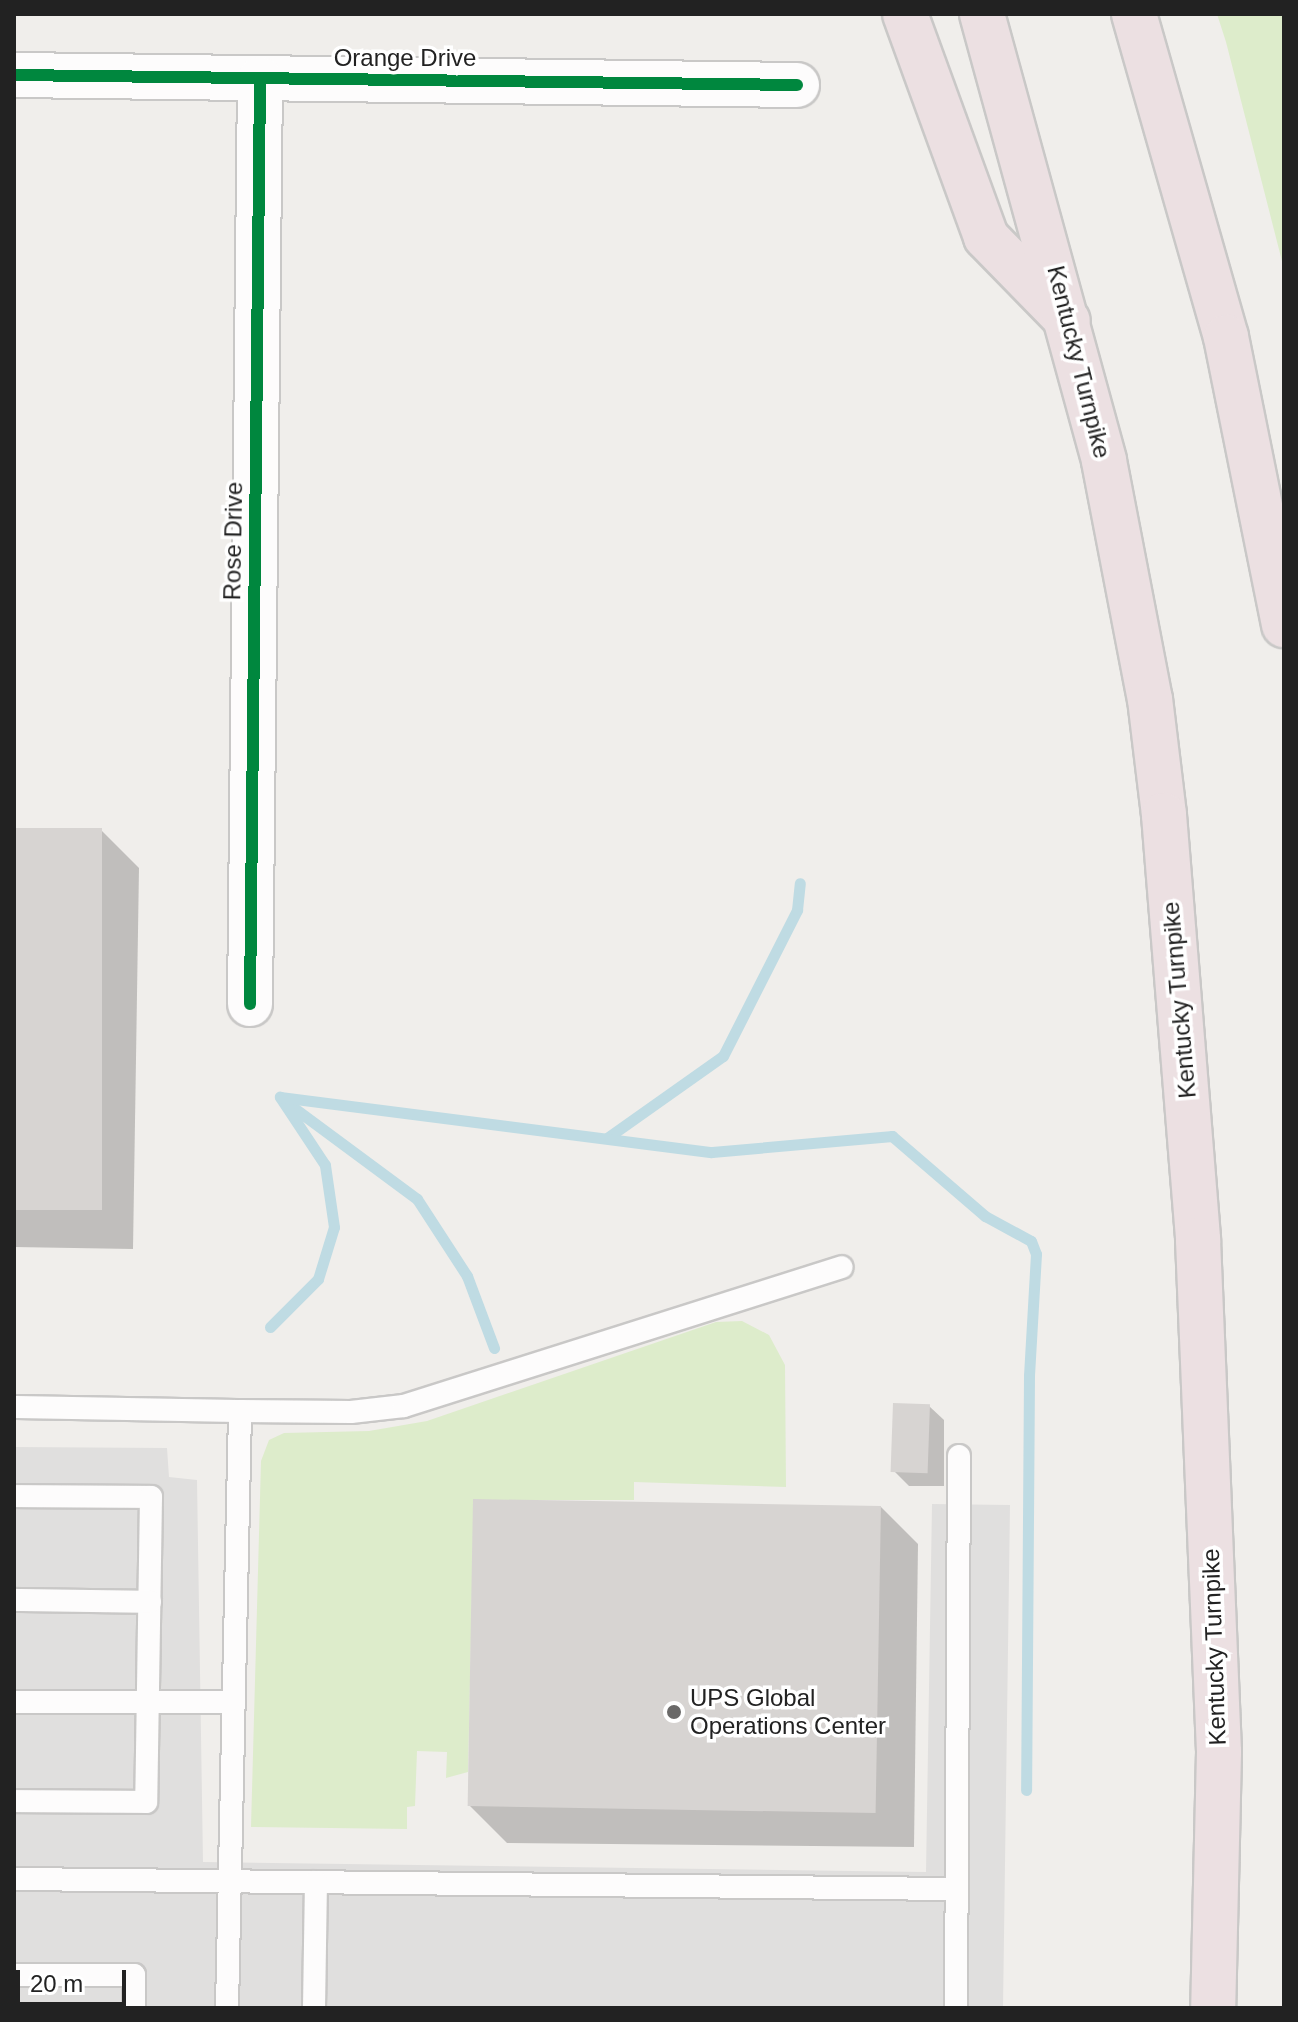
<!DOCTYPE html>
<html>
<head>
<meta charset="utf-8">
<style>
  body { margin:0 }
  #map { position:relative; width:1298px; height:2022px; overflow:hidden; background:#f0eeeb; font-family:Helvetica,sans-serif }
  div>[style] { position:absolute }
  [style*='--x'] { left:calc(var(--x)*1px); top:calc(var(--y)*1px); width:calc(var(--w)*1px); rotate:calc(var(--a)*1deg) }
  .grass>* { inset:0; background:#ddeccb }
  .parking>* { inset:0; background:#e0dfde }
  .shadow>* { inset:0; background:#0003 }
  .stream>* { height:11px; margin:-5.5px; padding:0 5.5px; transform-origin:5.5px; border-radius:5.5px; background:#bfdbe3 }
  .building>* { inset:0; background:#d7d4d2; transform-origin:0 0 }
  .roads { filter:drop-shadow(2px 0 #c9c8c7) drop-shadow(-2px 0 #c9c8c7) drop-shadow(0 2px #c9c8c7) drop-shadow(0 -2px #c9c8c7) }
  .service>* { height:22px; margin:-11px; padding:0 11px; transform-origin:11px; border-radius:11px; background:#fdfcfc }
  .minor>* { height:44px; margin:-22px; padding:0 22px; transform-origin:22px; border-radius:22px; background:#fdfcfc }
  .motorway>* { height:44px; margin:-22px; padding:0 22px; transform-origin:22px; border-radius:22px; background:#ece0e2 }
  .cycleway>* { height:12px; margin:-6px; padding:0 6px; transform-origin:6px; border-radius:6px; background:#00873e }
  .dots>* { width:22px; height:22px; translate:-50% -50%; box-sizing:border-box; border:4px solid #fff; border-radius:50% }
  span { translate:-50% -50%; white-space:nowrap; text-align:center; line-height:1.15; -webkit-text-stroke:7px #fff; paint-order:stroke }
  .street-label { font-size:24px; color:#222 }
  .poi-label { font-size:24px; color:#222 }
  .left { translate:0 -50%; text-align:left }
  .frame { position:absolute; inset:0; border:16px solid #222; pointer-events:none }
  .scale { position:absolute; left:16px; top:1970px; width:110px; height:36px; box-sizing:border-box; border:4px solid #222; border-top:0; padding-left:10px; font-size:24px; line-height:28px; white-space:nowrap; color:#222; -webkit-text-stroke:6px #fff; paint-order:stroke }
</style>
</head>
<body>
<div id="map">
  <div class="grass">
    <i style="clip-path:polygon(1217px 14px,1284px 14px,1284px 269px,1226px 42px)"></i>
    <i style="clip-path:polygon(742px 1321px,769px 1335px,785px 1365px,786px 1487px,634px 1482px,634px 1500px,474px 1500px,468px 1772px,446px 1778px,447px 1752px,417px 1751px,415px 1806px,407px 1807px,407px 1829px,251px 1827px,261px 1461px,269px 1440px,284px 1433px,369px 1431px,427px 1421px,716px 1322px)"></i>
  </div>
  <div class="parking">
    <i style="clip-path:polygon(14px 1447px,167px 1448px,169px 1477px,197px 1480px,203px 1862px,926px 1872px,932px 1504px,1010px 1505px,1003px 2008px,14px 2008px)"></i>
  </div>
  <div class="shadow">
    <i style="clip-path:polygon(14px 830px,101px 830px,139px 868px,133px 1249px,14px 1247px)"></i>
    <i style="clip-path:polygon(929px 1406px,944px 1420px,944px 1486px,909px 1486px,894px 1471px)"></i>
    <i style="clip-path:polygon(880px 1506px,918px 1544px,914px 1847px,507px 1843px,469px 1805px)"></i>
  </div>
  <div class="stream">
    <i style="--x:290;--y:1105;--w:158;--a:36.5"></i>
    <i style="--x:417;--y:1199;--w:92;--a:57"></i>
    <i style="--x:467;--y:1276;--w:77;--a:69.4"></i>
    <i style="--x:607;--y:1138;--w:142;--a:-35.3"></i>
    <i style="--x:723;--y:1056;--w:164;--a:-63.1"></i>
    <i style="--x:797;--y:910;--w:27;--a:-84"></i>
    <i style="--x:270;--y:1327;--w:68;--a:-45"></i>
    <i style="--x:318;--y:1279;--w:54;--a:-72.9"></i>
    <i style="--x:334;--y:1227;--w:63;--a:-98.3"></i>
    <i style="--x:325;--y:1165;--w:82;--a:-123.5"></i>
    <i style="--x:280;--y:1097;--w:435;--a:7.3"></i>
    <i style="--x:712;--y:1152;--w:181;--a:-5.1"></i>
    <i style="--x:892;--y:1136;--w:123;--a:40.7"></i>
    <i style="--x:985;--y:1216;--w:52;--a:28.5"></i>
    <i style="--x:1031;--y:1241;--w:14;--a:69"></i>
    <i style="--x:1036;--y:1254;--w:122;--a:93.3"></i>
    <i style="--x:1029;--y:1376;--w:414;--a:90.4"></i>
  </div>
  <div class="building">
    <i style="left:14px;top:828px;width:88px;height:382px"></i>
    <i style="left:893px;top:1403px;width:37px;height:69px;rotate:2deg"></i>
    <i style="left:473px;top:1499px;width:408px;height:307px;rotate:1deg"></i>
  </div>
  <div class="roads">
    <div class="service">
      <i style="--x:14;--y:1407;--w:226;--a:1"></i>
      <i style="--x:14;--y:1496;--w:137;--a:0.4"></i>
      <i style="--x:151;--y:1497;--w:305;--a:90.9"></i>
      <i style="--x:146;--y:1802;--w:132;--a:-179.6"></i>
      <i style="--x:14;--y:1600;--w:136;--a:0.8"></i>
      <i style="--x:14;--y:1702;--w:219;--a:0"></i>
      <i style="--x:14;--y:1879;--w:943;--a:0.61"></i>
      <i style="--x:14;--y:1975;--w:120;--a:0"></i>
      <i style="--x:134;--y:1975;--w:33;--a:90"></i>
      <i style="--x:227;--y:2008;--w:597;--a:-88.75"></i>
      <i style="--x:240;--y:1411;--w:111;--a:0.5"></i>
      <i style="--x:351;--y:1412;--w:53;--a:-6.5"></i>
      <i style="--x:404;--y:1406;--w:459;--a:-17.6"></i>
      <i style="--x:314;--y:2008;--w:126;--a:-89.1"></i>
      <i style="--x:956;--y:2008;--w:552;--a:-89.69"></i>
    </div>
    <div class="minor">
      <i style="--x:14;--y:75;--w:783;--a:0.73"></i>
      <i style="--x:250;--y:1004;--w:925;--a:-89.38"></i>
    </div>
    <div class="motorway">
      <i style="--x:905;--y:14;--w:237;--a:70"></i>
      <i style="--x:986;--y:237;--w:117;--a:45.7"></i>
      <i style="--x:982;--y:14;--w:463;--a:74.7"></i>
      <i style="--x:1104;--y:461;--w:242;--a:79.1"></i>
      <i style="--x:1150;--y:699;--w:117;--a:83.1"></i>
      <i style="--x:1164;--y:815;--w:426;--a:85.4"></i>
      <i style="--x:1198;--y:1240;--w:512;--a:87.65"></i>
      <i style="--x:1219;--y:1752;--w:256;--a:91.3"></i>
      <i style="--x:1134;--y:14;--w:336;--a:74.1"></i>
      <i style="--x:1226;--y:337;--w:294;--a:78.6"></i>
    </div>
  </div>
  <div class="cycleway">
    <i style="--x:14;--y:75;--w:783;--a:0.73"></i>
    <i style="--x:250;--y:1004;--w:925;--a:-89.38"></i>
  </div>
  <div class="dots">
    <i style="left:674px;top:1712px;background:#6a6968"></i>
  </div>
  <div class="street-label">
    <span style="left:405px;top:58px">Orange Drive</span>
    <span style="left:1079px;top:362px;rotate:76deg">Kentucky Turnpike</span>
    <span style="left:233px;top:541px;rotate:-89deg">Rose Drive</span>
    <span style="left:1179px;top:1000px;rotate:-95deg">Kentucky Turnpike</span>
    <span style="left:1214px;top:1647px;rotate:-92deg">Kentucky Turnpike</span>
  </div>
  <div class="poi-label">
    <span class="left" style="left:690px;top:1712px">UPS Global<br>Operations Center</span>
  </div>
  <div class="frame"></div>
  <div class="scale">20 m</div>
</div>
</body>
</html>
